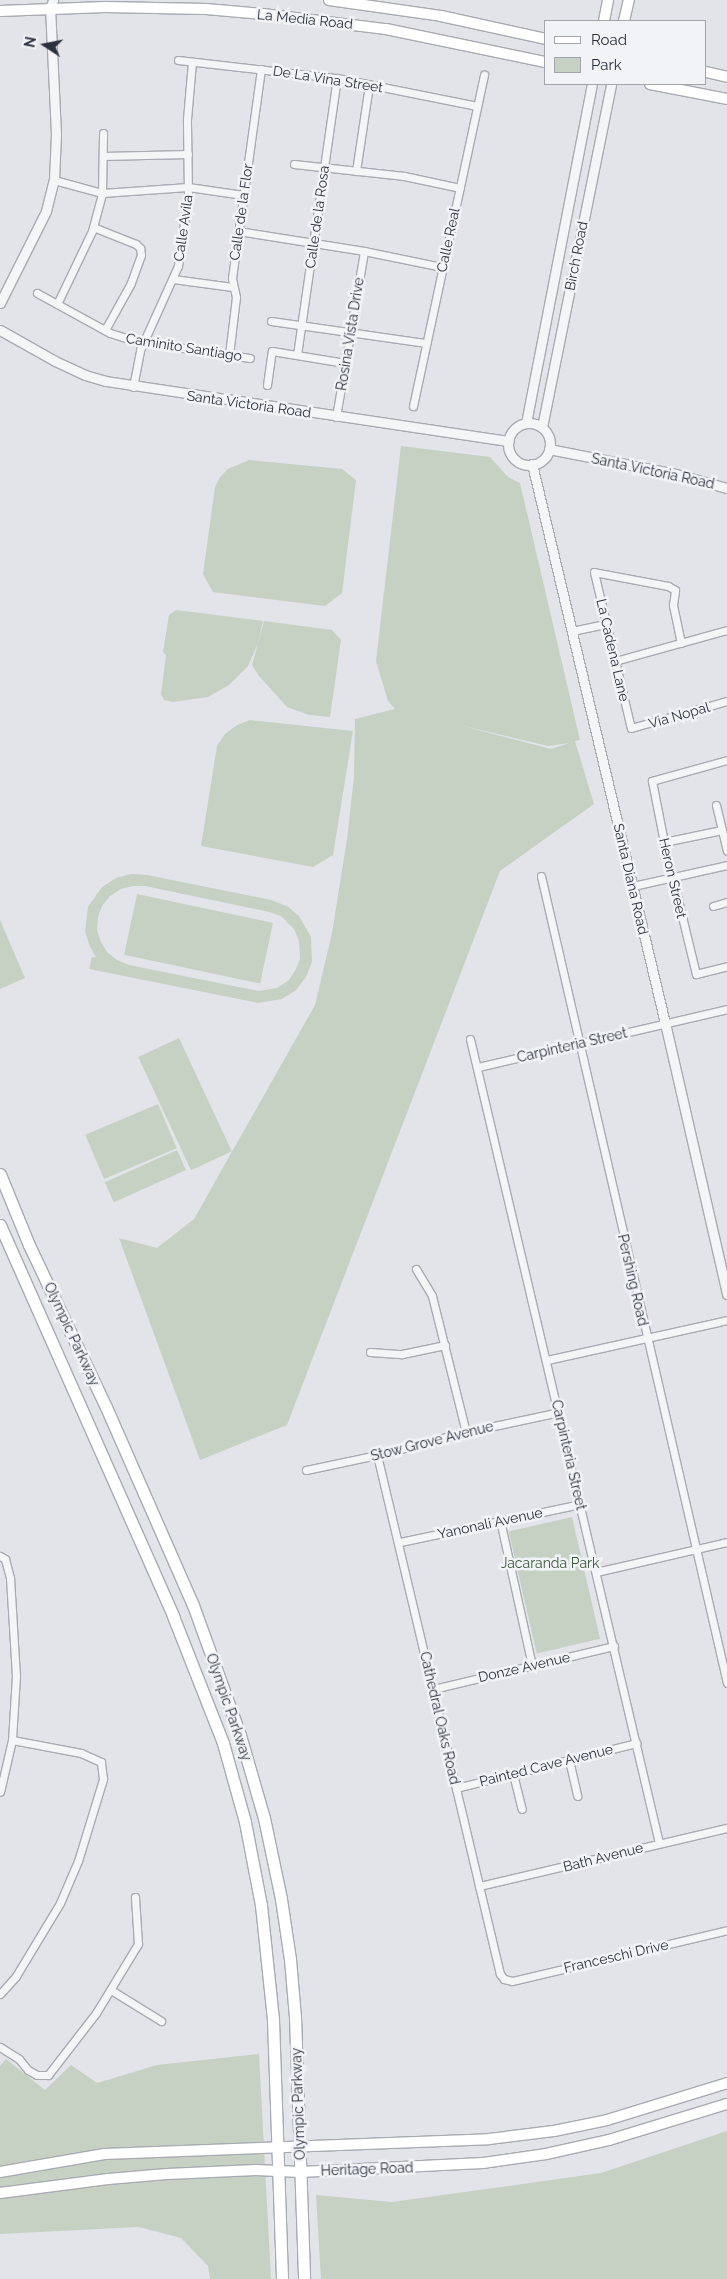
<!DOCTYPE html>
<html>
<head>
<meta charset="utf-8">
<style>
  body { margin:0 }
  #map { position:relative; width:727px; height:2279px; overflow:hidden; background:#e2e4e9; font-family:Raleway,sans-serif }
  div>[style] { position:absolute }
  [style*='--x'] { left:calc(var(--x)*1px); top:calc(var(--y)*1px); width:calc(var(--w)*1px); rotate:calc(var(--a)*1deg) }
  .green>* { inset:0; background:#c6d1c4; transform-origin:0 0 }
  .roads { filter:drop-shadow(1px 0 #a8abb2) drop-shadow(-1px 0 #a8abb2) drop-shadow(0 1px #a8abb2) drop-shadow(0 -1px #a8abb2) }
  .minor>* { height:7px; margin:-3.5px; padding:0 3.5px; transform-origin:3.5px; border-radius:3.5px; background:#f4f5f7 }
  .tertiary>* { height:9px; margin:-4.5px; padding:0 4.5px; transform-origin:4.5px; border-radius:4.5px; background:#f4f5f7 }
  .tertiary>.ring { margin:-4.5px; padding:0; box-sizing:content-box; background:none; border:9px solid #f4f5f7; border-radius:50% }
  .secondary>* { height:10px; margin:-5px; padding:0 5px; transform-origin:5px; border-radius:5px; background:#fff }
  .primary>* { height:11px; margin:-5.5px; padding:0 5.5px; transform-origin:5.5px; border-radius:5.5px; background:#fff }
  span { translate:-50% -50%; white-space:nowrap; text-align:center; line-height:1.15; -webkit-text-stroke:5px #f1f3f6; paint-order:stroke }
  .street-label { font-size:14px; color:#2c313e }
  .park-label { font-size:14px; color:#3d593b }
  .legend { position:absolute; left:544px; top:20px; width:162px; height:65px; box-sizing:border-box; background:#f1f3f6; border:1px solid #a2a5ac; margin:0; padding:6px 9px; list-style:none; font-size:15px; color:#2c313e }
  .legend li { display:flex; align-items:center; gap:10px; height:25px }
  .legend b { width:25px; border:1px solid #a2a5ac }
  .north { position:absolute; left:20px; top:20px; width:50px; height:50px; -webkit-text-stroke:4px #f1f3f6; paint-order:stroke; rotate:281deg; font-size:14px; font-weight:700; line-height:20px; text-align:center; color:#2c313e }
  .north::after { content:''; display:block; margin:auto; width:18px; height:22px; background:#2c313e; clip-path:polygon(50% 0,100% 100%,50% 72%,0 100%) }
</style>
</head>
<body>
<div id="map">
  <div class="green">
    <i style="clip-path:polygon(evenodd,401px 446px,490px 457px,508px 477px,520px 483px,580px 740px,575px 741px,594px 804px,500px 871px,287px 1425px,200px 1460px,119px 1238px,157px 1248px,194px 1219px,315px 1005px,332px 933px,347px 839px,354px 777px,355px 719px,395px 709px,388px 701px,376px 661px,401px 446px,455px 724px,548px 746px,569px 743px,551px 749px,455px 724px)"></i>
    <i style="clip-path:polygon(249px 460px,342px 469px,356px 480px,342px 593px,325px 606px,213px 592px,203px 574px,215px 487px,220px 477px,228px 469px)"></i>
    <i style="clip-path:polygon(176px 610px,263px 621px,258px 643px,248px 666px,229px 685px,208px 697px,173px 702px,164px 700px,161px 694px,166px 655px,163px 652px,169px 615px)"></i>
    <i style="clip-path:polygon(264px 621px,332px 630px,341px 640px,330px 717px,309px 715px,287px 707px,259px 676px,252px 665px)"></i>
    <i style="clip-path:polygon(250px 720px,353px 731px,333px 855px,313px 867px,201px 846px,217px 746px,225px 734px,237px 725px)"></i>
    <i style="clip-path:polygon(evenodd,131px 874px,147px 875px,271px 900px,287px 906px,299px 916px,311px 937px,312px 962px,306px 977px,296px 990px,282px 999px,258px 1003px,89px 969px,92px 957px,96px 957px,90px 947px,85px 931px,88px 907px,102px 887px,116px 878px,131px 874px,133px 886px,145px 886px,269px 912px,281px 916px,294px 929px,299px 941px,300px 959px,295px 971px,288px 981px,277px 988px,259px 991px,129px 965px,117px 960px,107px 952px,101px 942px,97px 930px,98px 917px,102px 906px,110px 896px,121px 889px,133px 886px)"></i>
    <i style="left:137px;top:894px;width:139px;height:62px;rotate:12deg"></i>
    <i style="clip-path:polygon(0 920px,25px 978px,0 989px)"></i>
    <i style="left:179px;top:1038px;width:125px;height:45px;rotate:65deg"></i>
    <i style="left:158px;top:1104px;width:48px;height:79px;rotate:67deg"></i>
    <i style="left:177px;top:1150px;width:22px;height:79px;rotate:66deg"></i>
    <i style="left:572px;top:1517px;width:125px;height:65px;rotate:77deg"></i>
    <i style="clip-path:polygon(259px 2054px,271px 2279px,210px 2279px,208px 2266px,181px 2238px,139px 2227px,0 2234px,0 2066px,6px 2059px,45px 2090px,71px 2065px,97px 2083px,157px 2065px)"></i>
    <i style="clip-path:polygon(727px 2131px,727px 2279px,321px 2279px,316px 2195px,392px 2202px,601px 2173px)"></i>
  </div>
  <div class="roads">
    <div class="minor">
      <i style="--x:178;--y:60;--w:160;--a:6.5"></i>
      <i style="--x:337;--y:78;--w:143;--a:11.3"></i>
      <i style="--x:103;--y:156;--w:85;--a:-1.3"></i>
      <i style="--x:294;--y:164;--w:111;--a:6.2"></i>
      <i style="--x:404;--y:176;--w:57;--a:12.1"></i>
      <i style="--x:356;--y:171;--w:87;--a:-81.4"></i>
      <i style="--x:54;--y:180;--w:50;--a:15.2"></i>
      <i style="--x:102;--y:193;--w:86;--a:-4"></i>
      <i style="--x:188;--y:187;--w:56;--a:8.3"></i>
      <i style="--x:93;--y:227;--w:46;--a:21.6"></i>
      <i style="--x:136;--y:244;--w:6;--a:45"></i>
      <i style="--x:140;--y:248;--w:7;--a:82"></i>
      <i style="--x:141;--y:255;--w:30;--a:110"></i>
      <i style="--x:131;--y:283;--w:54;--a:119"></i>
      <i style="--x:238;--y:231;--w:128;--a:9"></i>
      <i style="--x:364;--y:251;--w:80;--a:11.6"></i>
      <i style="--x:173;--y:279;--w:60;--a:7.7"></i>
      <i style="--x:37;--y:293;--w:83;--a:28.7"></i>
      <i style="--x:110;--y:333;--w:14;--a:17"></i>
      <i style="--x:123;--y:337;--w:21;--a:14"></i>
      <i style="--x:143;--y:342;--w:108;--a:8.5"></i>
      <i style="--x:57;--y:304;--w:81;--a:-64.4"></i>
      <i style="--x:92;--y:231;--w:39;--a:-75"></i>
      <i style="--x:102;--y:193;--w:60;--a:-89"></i>
      <i style="--x:271;--y:321;--w:157;--a:8.1"></i>
      <i style="--x:229;--y:355;--w:58;--a:-83.1"></i>
      <i style="--x:236;--y:297;--w:19;--a:-102"></i>
      <i style="--x:232;--y:278;--w:211;--a:-82.1"></i>
      <i style="--x:297;--y:355;--w:280;--a:-81.8"></i>
      <i style="--x:267;--y:385;--w:34;--a:-82"></i>
      <i style="--x:272;--y:351;--w:74;--a:9.3"></i>
      <i style="--x:133;--y:387;--w:38;--a:-79"></i>
      <i style="--x:140;--y:350;--w:92;--a:-65.7"></i>
      <i style="--x:178;--y:266;--w:72;--a:-82"></i>
      <i style="--x:188;--y:195;--w:76;--a:-90.8"></i>
      <i style="--x:187;--y:119;--w:57;--a:-85"></i>
      <i style="--x:413;--y:406;--w:339;--a:-77.9"></i>
      <i style="--x:336;--y:417;--w:168;--a:-80.4"></i>
      <i style="--x:572;--y:631;--w:35;--a:-12"></i>
      <i style="--x:681;--y:643;--w:39;--a:-102"></i>
      <i style="--x:673;--y:605;--w:15;--a:-82"></i>
      <i style="--x:675;--y:590;--w:8;--a:-150"></i>
      <i style="--x:668;--y:586;--w:75;--a:-169.3"></i>
      <i style="--x:594;--y:572;--w:160;--a:76.7"></i>
      <i style="--x:631;--y:728;--w:100;--a:-15.7"></i>
      <i style="--x:615;--y:661;--w:116;--a:-15.5"></i>
      <i style="--x:727;--y:760;--w:78;--a:164.4"></i>
      <i style="--x:652;--y:781;--w:62;--a:78.9"></i>
      <i style="--x:664;--y:842;--w:136;--a:76.4"></i>
      <i style="--x:696;--y:974;--w:32;--a:-14"></i>
      <i style="--x:716;--y:805;--w:47;--a:76.6"></i>
      <i style="--x:664;--y:842;--w:59;--a:-11.7"></i>
      <i style="--x:541;--y:876;--w:828;--a:77.02"></i>
      <i style="--x:633;--y:886;--w:96;--a:-12.6"></i>
      <i style="--x:713;--y:906;--w:15;--a:-16"></i>
      <i style="--x:470;--y:1039;--w:826;--a:76.77"></i>
      <i style="--x:478;--y:1067;--w:256;--a:-13.1"></i>
      <i style="--x:416;--y:1269;--w:31;--a:59"></i>
      <i style="--x:432;--y:1296;--w:140;--a:76"></i>
      <i style="--x:370;--y:1352;--w:32;--a:4"></i>
      <i style="--x:402;--y:1354;--w:44;--a:-11.8"></i>
      <i style="--x:547;--y:1360;--w:184;--a:-12.5"></i>
      <i style="--x:377;--y:1455;--w:533;--a:76.67"></i>
      <i style="--x:500;--y:1974;--w:6;--a:51"></i>
      <i style="--x:504;--y:1979;--w:8;--a:14"></i>
      <i style="--x:512;--y:1981;--w:221;--a:-13.3"></i>
      <i style="--x:306;--y:1470;--w:73;--a:-11.9"></i>
      <i style="--x:377;--y:1455;--w:92;--a:-14.5"></i>
      <i style="--x:466;--y:1432;--w:95;--a:-12.1"></i>
      <i style="--x:500;--y:1520;--w:148;--a:77.6"></i>
      <i style="--x:400;--y:1542;--w:184;--a:-11.9"></i>
      <i style="--x:0;--y:1556;--w:6;--a:31"></i>
      <i style="--x:5;--y:1559;--w:20;--a:75"></i>
      <i style="--x:10;--y:1578;--w:98;--a:86.5"></i>
      <i style="--x:16;--y:1676;--w:64;--a:93.6"></i>
      <i style="--x:12;--y:1740;--w:53;--a:103"></i>
      <i style="--x:596;--y:1572;--w:134;--a:-12.9"></i>
      <i style="--x:433;--y:1689;--w:186;--a:-13.4"></i>
      <i style="--x:569;--y:1760;--w:37;--a:77"></i>
      <i style="--x:513;--y:1774;--w:36;--a:76"></i>
      <i style="--x:456;--y:1788;--w:186;--a:-14"></i>
      <i style="--x:479;--y:1886;--w:255;--a:-13.2"></i>
      <i style="--x:111;--y:1990;--w:59;--a:31.8"></i>
      <i style="--x:0;--y:1994;--w:24;--a:-48"></i>
      <i style="--x:16;--y:1976;--w:85;--a:-58.9"></i>
      <i style="--x:60;--y:1903;--w:46;--a:-66.8"></i>
      <i style="--x:78;--y:1861;--w:86;--a:-73"></i>
      <i style="--x:103;--y:1779;--w:17;--a:-97"></i>
      <i style="--x:101;--y:1762;--w:22;--a:-156"></i>
      <i style="--x:81;--y:1753;--w:70;--a:-169.3"></i>
      <i style="--x:0;--y:2047;--w:22;--a:32"></i>
      <i style="--x:19;--y:2059;--w:14;--a:51"></i>
      <i style="--x:28;--y:2070;--w:10;--a:29"></i>
      <i style="--x:37;--y:2075;--w:11;--a:0"></i>
      <i style="--x:48;--y:2075;--w:78;--a:-52.3"></i>
      <i style="--x:96;--y:2013;--w:81;--a:-58.7"></i>
      <i style="--x:138;--y:1944;--w:47;--a:-93.7"></i>
    </div>
    <div class="tertiary">
      <i style="--x:0;--y:303;--w:103;--a:-63.4"></i>
      <i style="--x:46;--y:211;--w:32;--a:-76"></i>
      <i style="--x:54;--y:180;--w:46;--a:-87.5"></i>
      <i style="--x:56;--y:134;--w:126;--a:-92.7"></i>
      <i style="--x:50;--y:8;--w:9;--a:-69"></i>
      <i style="--x:0;--y:330;--w:63;--a:29.4"></i>
      <i style="--x:55;--y:361;--w:33;--a:25"></i>
      <i style="--x:85;--y:375;--w:22;--a:16"></i>
      <i style="--x:106;--y:381;--w:407;--a:8.5"></i>
      <i style="--x:526;--y:423;--w:345;--a:-79"></i>
      <i class="ring" style="left:508px;top:423px;width:33px;height:33px"></i>
      <i style="--x:542;--y:427;--w:350;--a:-78.6"></i>
      <i style="--x:549;--y:449;--w:129;--a:11.1"></i>
      <i style="--x:676;--y:474;--w:53;--a:15.4"></i>
      <i style="--x:532;--y:464;--w:575;--a:76.62"></i>
      <i style="--x:665;--y:1023;--w:278;--a:77.1"></i>
    </div>
    <div class="secondary">
      <i style="--x:329;--y:0;--w:113;--a:8.1"></i>
      <i style="--x:441;--y:16;--w:107;--a:12.4"></i>
      <i style="--x:0;--y:11;--w:105;--a:-2.2"></i>
      <i style="--x:105;--y:7;--w:101;--a:1.1"></i>
      <i style="--x:206;--y:9;--w:57;--a:5"></i>
      <i style="--x:263;--y:14;--w:124;--a:7"></i>
      <i style="--x:386;--y:29;--w:163;--a:11.7"></i>
      <i style="--x:604;--y:21;--w:21;--a:-79"></i>
      <i style="--x:624;--y:21;--w:22;--a:-77"></i>
      <i style="--x:706;--y:72;--w:22;--a:13"></i>
      <i style="--x:650;--y:84;--w:78;--a:11"></i>
      <i style="--x:0;--y:2172;--w:106;--a:-9.8"></i>
      <i style="--x:104;--y:2154;--w:385;--a:-2.2"></i>
      <i style="--x:489;--y:2139;--w:65;--a:-7"></i>
      <i style="--x:554;--y:2131;--w:54;--a:-11.7"></i>
      <i style="--x:607;--y:2120;--w:126;--a:-17.1"></i>
      <i style="--x:0;--y:2193;--w:109;--a:-7.4"></i>
      <i style="--x:108;--y:2179;--w:59;--a:-4.8"></i>
      <i style="--x:167;--y:2174;--w:89;--a:-2.6"></i>
      <i style="--x:256;--y:2170;--w:44;--a:2.6"></i>
      <i style="--x:300;--y:2172;--w:183;--a:-2.8"></i>
      <i style="--x:483;--y:2163;--w:64;--a:-8.1"></i>
      <i style="--x:546;--y:2154;--w:65;--a:-12.5"></i>
      <i style="--x:609;--y:2140;--w:123;--a:-17"></i>
    </div>
    <div class="primary">
      <i style="--x:0;--y:1174;--w:77;--a:67.8"></i>
      <i style="--x:29;--y:1245;--w:179;--a:64.6"></i>
      <i style="--x:106;--y:1407;--w:216;--a:66.3"></i>
      <i style="--x:193;--y:1605;--w:138;--a:70.1"></i>
      <i style="--x:240;--y:1735;--w:86;--a:73.9"></i>
      <i style="--x:264;--y:1818;--w:83;--a:78.1"></i>
      <i style="--x:281;--y:1899;--w:61;--a:81.5"></i>
      <i style="--x:290;--y:1959;--w:58;--a:85.1"></i>
      <i style="--x:295;--y:2017;--w:262;--a:88"></i>
      <i style="--x:0;--y:1225;--w:428;--a:66.1"></i>
      <i style="--x:173;--y:1616;--w:136;--a:68.5"></i>
      <i style="--x:223;--y:1743;--w:82;--a:74.4"></i>
      <i style="--x:245;--y:1822;--w:85;--a:79.1"></i>
      <i style="--x:261;--y:1905;--w:116;--a:84"></i>
      <i style="--x:273;--y:2020;--w:259;--a:88"></i>
    </div>
  </div>
  <div class="street-label">
    <span style="left:305px;top:19px;rotate:6deg">La Media Road</span>
    <span style="left:328px;top:79px;rotate:9deg">De La Vina Street</span>
    <span style="left:241px;top:212px;rotate:-82deg">Calle de la Flor</span>
    <span style="left:317px;top:217px;rotate:-82deg">Calle de la Rosa</span>
    <span style="left:183px;top:228px;rotate:-82deg">Calle Avila</span>
    <span style="left:448px;top:240px;rotate:-78deg">Calle Real</span>
    <span style="left:576px;top:256px;rotate:-79deg">Birch Road</span>
    <span style="left:350px;top:334px;rotate:-81deg">Rosina Vista Drive</span>
    <span style="left:184px;top:347px;rotate:9deg">Caminito Santiago</span>
    <span style="left:249px;top:404px;rotate:8deg">Santa Victoria Road</span>
    <span style="left:653px;top:471px;rotate:12deg">Santa Victoria Road</span>
    <span style="left:613px;top:650px;rotate:77deg">La Cadena Lane</span>
    <span style="left:679px;top:715px;rotate:-16deg">Via Nopal</span>
    <span style="left:673px;top:878px;rotate:77deg">Heron Street</span>
    <span style="left:631px;top:879px;rotate:77deg">Santa Diana Road</span>
    <span style="left:572px;top:1045px;rotate:-13deg">Carpinteria Street</span>
    <span style="left:633px;top:1280px;rotate:77deg">Pershing Road</span>
    <span style="left:72px;top:1334px;rotate:65deg">Olympic Parkway</span>
    <span style="left:432px;top:1441px;rotate:-14deg">Stow Grove Avenue</span>
    <span style="left:569px;top:1455px;rotate:77deg">Carpinteria Street</span>
    <span style="left:490px;top:1523px;rotate:-12deg">Yanonali Avenue</span>
    <span style="left:524px;top:1667px;rotate:-13deg">Donze Avenue</span>
    <span style="left:229px;top:1707px;rotate:71deg">Olympic Parkway</span>
    <span style="left:440px;top:1718px;rotate:77deg">Cathedral Oaks Road</span>
    <span style="left:546px;top:1765px;rotate:-14deg">Painted Cave Avenue</span>
    <span style="left:603px;top:1857px;rotate:-14deg">Bath Avenue</span>
    <span style="left:616px;top:1956px;rotate:-13deg">Franceschi Drive</span>
    <span style="left:298px;top:2104px;rotate:-92deg">Olympic Parkway</span>
    <span style="left:367px;top:2169px;rotate:-2deg">Heritage Road</span>
  </div>
  <div class="park-label">
    <span style="left:550px;top:1563px">Jacaranda Park</span>
  </div>
  <ul class="legend">
  <li><b style="height:6px;background:#fff"></b>Road</li>
  <li><b style="height:14px;background:#c6d1c4"></b>Park</li>
  </ul>
  <div class="north">N</div>
</div>
</body>
</html>
